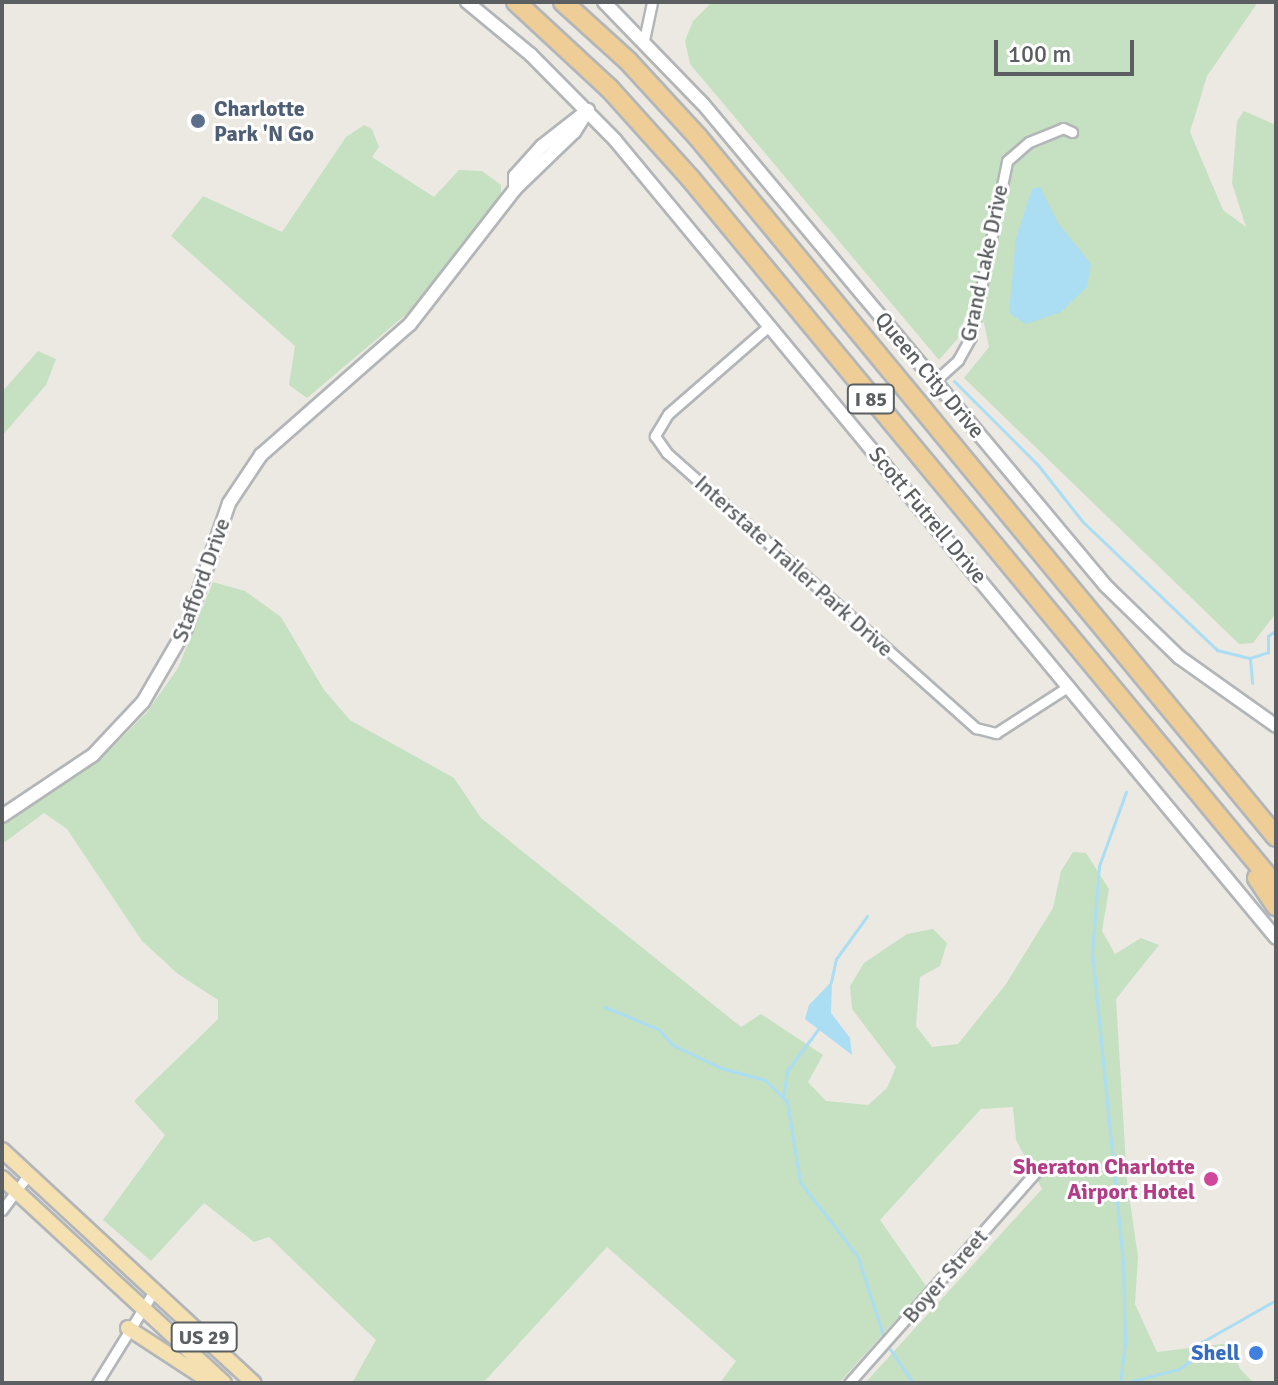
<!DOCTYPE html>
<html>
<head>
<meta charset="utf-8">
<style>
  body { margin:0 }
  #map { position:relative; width:1278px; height:1385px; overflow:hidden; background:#ece9e3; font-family:Signika,sans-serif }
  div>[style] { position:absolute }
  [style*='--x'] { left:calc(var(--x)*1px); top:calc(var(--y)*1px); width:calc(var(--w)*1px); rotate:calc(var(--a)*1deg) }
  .green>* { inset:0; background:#c6e0c2 }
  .water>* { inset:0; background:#abddf3 }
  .stream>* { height:3px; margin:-1.5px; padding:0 1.5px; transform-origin:1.5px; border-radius:1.5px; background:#abddf3 }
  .roads { filter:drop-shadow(2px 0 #b3b6b8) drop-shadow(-2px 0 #b3b6b8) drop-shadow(0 2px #b3b6b8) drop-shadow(0 -2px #b3b6b8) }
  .minor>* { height:9px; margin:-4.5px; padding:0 4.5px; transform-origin:4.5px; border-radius:4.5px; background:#fff }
  .tertiary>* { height:12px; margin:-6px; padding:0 6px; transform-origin:6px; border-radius:6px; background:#fff }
  .primary>* { height:14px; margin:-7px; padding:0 7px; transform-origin:7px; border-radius:7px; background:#f4e0b0 }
  .motorway>* { height:18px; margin:-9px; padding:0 9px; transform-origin:9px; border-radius:9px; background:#eecd97 }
  .dots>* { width:22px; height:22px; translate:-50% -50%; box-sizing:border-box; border:4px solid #fff; border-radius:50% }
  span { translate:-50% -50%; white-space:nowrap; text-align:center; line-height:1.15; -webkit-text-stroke:6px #fff; paint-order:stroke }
  .shield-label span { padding:2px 6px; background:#fff; border:2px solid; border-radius:6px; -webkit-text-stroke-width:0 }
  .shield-label { font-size:20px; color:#5b5f61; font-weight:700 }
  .service-label { font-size:22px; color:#4e5e75; font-weight:700 }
  .left { translate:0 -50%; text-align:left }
  .street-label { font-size:22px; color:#5b5f61 }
  .hotel-label { font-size:22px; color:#b23c85; font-weight:700 }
  .right { translate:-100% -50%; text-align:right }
  .shop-label { font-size:22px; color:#366cbe; font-weight:700 }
  .frame { position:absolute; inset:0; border:4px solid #5b5f61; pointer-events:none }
  .scale { position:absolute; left:994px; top:40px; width:140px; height:36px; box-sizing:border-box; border:4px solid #5b5f61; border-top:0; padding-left:10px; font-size:24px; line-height:28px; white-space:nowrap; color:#5b5f61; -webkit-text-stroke:6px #fff; paint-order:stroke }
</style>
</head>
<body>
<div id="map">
  <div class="green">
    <i style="clip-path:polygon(712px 2px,1258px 2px,1207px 76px,1190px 132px,1223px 210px,1246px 227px,1232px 183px,1237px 121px,1244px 111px,1276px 125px,1276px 613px,1253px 643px,1239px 644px,964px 378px,989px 347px,984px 323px,965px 316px,959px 337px,939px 360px,690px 64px,685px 41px,693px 21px)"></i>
    <i style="clip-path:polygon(364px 125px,372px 129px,379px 147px,372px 157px,434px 197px,459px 170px,482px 171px,501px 185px,501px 193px,473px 236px,410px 311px,307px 398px,289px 385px,295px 346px,171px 236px,203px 196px,282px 232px,346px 137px)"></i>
    <i style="clip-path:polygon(38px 351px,56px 359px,46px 385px,2px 436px,2px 392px)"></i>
    <i style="clip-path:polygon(213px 582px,245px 591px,281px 617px,324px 690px,350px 720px,454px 778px,481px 818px,741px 1027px,761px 1014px,823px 1055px,808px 1082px,826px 1101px,868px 1105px,887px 1088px,896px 1067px,852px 1009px,850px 986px,864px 963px,907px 934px,933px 929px,947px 943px,940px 966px,920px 977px,916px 1026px,932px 1047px,958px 1044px,1006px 984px,1053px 908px,1061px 871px,1073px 852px,1086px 853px,1109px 889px,1102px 931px,1115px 954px,1141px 938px,1159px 945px,1116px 999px,1127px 1181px,1138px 1257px,1135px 1304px,1157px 1352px,1230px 1343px,1240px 1369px,1254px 1383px,865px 1383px,1042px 1189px,1016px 1140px,1013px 1107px,981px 1109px,880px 1220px,926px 1286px,839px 1383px,720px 1383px,736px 1361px,607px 1247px,483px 1383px,352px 1383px,376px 1340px,269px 1237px,254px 1242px,204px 1203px,151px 1261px,103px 1220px,165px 1135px,134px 1101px,218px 1019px,218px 1000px,178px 974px,142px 941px,67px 829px,44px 813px,2px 844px,2px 826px,112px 748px,147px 712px,178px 668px)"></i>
  </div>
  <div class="water">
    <i style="clip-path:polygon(1040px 187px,1058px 223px,1091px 264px,1087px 287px,1061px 312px,1026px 324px,1009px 313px,1016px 238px,1032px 189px)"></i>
    <i style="clip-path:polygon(832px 981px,831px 1013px,850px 1038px,852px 1055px,805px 1019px,809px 1005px)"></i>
  </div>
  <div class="stream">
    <i style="--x:954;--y:381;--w:119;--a:45"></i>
    <i style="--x:1038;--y:465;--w:71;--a:51.8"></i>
    <i style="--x:1082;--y:521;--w:187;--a:43.7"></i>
    <i style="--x:1217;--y:650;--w:34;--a:14"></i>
    <i style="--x:1250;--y:658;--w:19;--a:-18"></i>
    <i style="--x:1268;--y:652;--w:16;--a:-90"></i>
    <i style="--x:1268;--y:636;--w:10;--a:-37"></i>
    <i style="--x:1250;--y:658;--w:25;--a:85"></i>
    <i style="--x:831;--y:982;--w:24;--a:-78"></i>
    <i style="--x:836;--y:959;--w:53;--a:-54.2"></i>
    <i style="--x:605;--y:1007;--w:57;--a:22.5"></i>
    <i style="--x:658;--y:1029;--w:22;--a:47"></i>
    <i style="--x:673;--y:1045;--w:53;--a:25.6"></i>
    <i style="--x:721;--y:1068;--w:46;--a:15.3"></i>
    <i style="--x:765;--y:1080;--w:30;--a:44"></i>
    <i style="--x:787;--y:1101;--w:82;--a:80.9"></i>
    <i style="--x:800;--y:1182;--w:95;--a:52.3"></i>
    <i style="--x:858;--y:1257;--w:82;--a:72.2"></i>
    <i style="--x:783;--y:1097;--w:26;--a:-81"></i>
    <i style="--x:787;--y:1071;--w:54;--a:-53.3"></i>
    <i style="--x:890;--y:1349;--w:41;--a:55.9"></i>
    <i style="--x:1120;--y:1383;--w:40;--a:-82.9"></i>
    <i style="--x:1125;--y:1343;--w:81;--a:-91.4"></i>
    <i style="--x:1123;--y:1262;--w:311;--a:-95.7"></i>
    <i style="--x:1092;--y:953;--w:87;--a:-85.4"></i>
    <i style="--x:1099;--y:866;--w:79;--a:-70"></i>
    <i style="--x:1124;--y:1383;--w:57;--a:-14.3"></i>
    <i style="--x:1179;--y:1369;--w:32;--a:-36"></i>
    <i style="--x:1205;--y:1350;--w:9;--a:-111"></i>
    <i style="--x:1202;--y:1342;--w:85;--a:-29.6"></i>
  </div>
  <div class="roads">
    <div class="minor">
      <i style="--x:644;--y:40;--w:39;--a:-78"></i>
      <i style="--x:770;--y:325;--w:135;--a:138.9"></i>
      <i style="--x:668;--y:414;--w:26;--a:121"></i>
      <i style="--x:655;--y:436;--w:21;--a:55"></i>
      <i style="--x:667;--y:453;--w:414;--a:41.7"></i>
      <i style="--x:976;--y:728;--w:21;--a:14"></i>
      <i style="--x:996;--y:733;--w:87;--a:-32.8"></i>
      <i style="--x:935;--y:381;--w:31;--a:-42"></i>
      <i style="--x:958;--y:360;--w:26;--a:-61"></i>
      <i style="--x:971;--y:337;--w:180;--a:-78.4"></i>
      <i style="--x:1007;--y:161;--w:29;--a:-41"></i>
      <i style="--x:1029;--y:142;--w:37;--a:-22"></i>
      <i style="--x:1063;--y:128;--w:10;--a:24"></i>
      <i style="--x:2;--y:1210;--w:44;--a:-53.4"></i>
      <i style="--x:97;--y:1383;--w:108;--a:-58.2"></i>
      <i style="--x:849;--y:1383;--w:287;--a:-48.5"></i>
    </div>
    <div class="tertiary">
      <i style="--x:467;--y:2;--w:83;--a:39.6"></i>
      <i style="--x:531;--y:55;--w:120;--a:45.3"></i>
      <i style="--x:615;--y:140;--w:1036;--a:50.36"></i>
      <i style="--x:604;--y:2;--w:142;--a:45.9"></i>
      <i style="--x:703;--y:104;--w:628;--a:50.1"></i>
      <i style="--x:1106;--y:586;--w:102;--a:44.2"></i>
      <i style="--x:1179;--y:657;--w:119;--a:35.4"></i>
      <i style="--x:588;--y:110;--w:26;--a:122"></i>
      <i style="--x:574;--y:132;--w:82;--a:136"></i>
      <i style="--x:515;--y:189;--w:13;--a:-90"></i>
      <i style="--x:515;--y:176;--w:40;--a:-48"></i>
      <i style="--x:542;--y:146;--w:58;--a:-38"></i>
      <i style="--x:2;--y:816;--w:110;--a:-33.8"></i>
      <i style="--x:93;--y:755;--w:73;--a:-46.7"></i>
      <i style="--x:143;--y:702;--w:86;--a:-59.8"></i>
      <i style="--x:186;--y:628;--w:132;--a:-71"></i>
      <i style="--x:229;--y:503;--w:58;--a:-56.3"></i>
      <i style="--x:261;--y:455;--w:198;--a:-41.3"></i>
      <i style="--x:410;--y:324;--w:171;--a:-52.1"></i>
    </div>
    <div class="primary">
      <i style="--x:2;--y:1150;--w:343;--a:42.8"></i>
      <i style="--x:2;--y:1178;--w:302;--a:42.7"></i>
      <i style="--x:128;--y:1328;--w:100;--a:33.2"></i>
    </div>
    <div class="motorway">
      <i style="--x:516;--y:2;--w:127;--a:42.8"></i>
      <i style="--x:609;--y:88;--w:121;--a:48"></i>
      <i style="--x:690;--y:178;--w:919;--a:50.39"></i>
      <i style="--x:563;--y:2;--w:88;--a:42.2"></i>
      <i style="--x:628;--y:61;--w:102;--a:47.4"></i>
      <i style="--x:697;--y:136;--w:909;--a:50.44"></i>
      <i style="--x:1257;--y:878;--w:34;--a:56"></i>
    </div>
  </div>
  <div class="dots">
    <i style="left:198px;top:121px;background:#5c6f8a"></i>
    <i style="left:1211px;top:1179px;background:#d1479c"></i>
    <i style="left:1256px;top:1353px;background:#3f7fe0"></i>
  </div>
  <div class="shield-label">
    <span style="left:871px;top:399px">I 85</span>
    <span style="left:204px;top:1337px">US 29</span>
  </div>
  <div class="service-label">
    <span class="left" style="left:214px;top:121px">Charlotte<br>Park 'N Go</span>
  </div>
  <div class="street-label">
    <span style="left:984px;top:263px;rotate:-78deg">Grand Lake Drive</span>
    <span style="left:930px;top:375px;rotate:50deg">Queen City Drive</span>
    <span style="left:928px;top:515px;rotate:50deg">Scott Futrell Drive</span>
    <span style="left:794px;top:566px;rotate:42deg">Interstate Trailer Park Drive</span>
    <span style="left:201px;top:580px;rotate:-70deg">Stafford Drive</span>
    <span style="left:945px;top:1276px;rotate:-49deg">Boyer Street</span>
  </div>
  <div class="hotel-label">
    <span class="right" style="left:1195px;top:1179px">Sheraton Charlotte<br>Airport Hotel</span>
  </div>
  <div class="shop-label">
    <span class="right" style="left:1240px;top:1353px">Shell</span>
  </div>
  <div class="frame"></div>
  <div class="scale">100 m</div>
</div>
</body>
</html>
